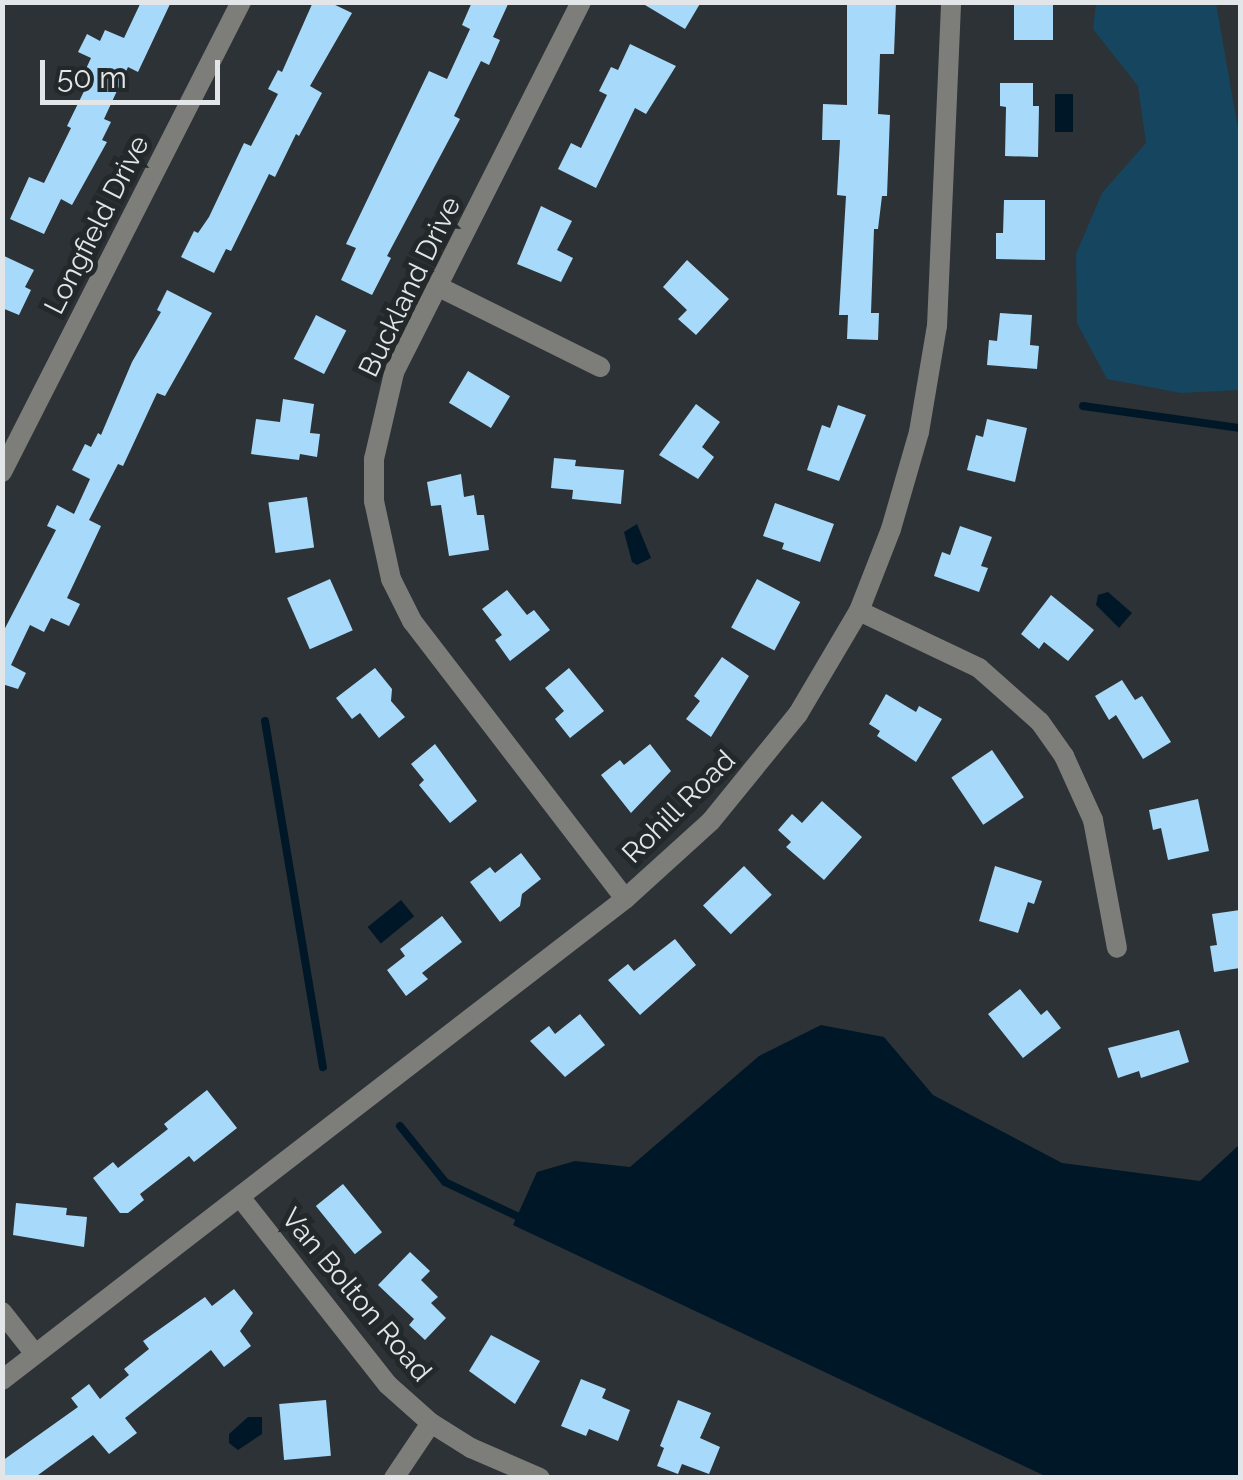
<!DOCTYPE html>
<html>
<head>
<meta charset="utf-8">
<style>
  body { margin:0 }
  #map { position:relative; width:1243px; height:1480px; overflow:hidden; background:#2d3236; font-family:Raleway,sans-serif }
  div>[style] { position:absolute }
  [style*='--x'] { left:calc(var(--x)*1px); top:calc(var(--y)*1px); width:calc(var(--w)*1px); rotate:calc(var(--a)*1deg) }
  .green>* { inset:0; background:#15455f }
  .water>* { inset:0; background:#001727; transform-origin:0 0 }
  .stream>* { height:8px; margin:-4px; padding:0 4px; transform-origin:4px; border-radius:4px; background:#001727 }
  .building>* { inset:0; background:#a7dafa; transform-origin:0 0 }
  .minor>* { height:20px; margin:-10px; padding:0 10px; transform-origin:10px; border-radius:10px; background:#7d7d7a }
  span { translate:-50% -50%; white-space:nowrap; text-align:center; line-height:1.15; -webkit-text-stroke:10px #23282b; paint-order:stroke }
  .street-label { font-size:28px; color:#e2e6e8 }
  .frame { position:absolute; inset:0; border:5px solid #e2e6e8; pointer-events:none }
  .scale { position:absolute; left:40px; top:60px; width:180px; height:45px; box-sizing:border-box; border:5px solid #e2e6e8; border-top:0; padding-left:12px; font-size:30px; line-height:35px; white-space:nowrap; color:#e2e6e8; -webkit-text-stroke:8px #23282b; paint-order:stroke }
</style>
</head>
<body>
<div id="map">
  <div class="green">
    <i style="clip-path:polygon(1096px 3px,1216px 3px,1240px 140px,1240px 390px,1181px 393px,1107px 379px,1077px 323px,1076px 254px,1102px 193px,1146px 143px,1138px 86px,1093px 29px)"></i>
  </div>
  <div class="water">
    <i style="left:1055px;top:94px;width:18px;height:38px"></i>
    <i style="clip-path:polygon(637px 524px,651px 558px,637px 565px,632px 562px,624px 532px)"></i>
    <i style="clip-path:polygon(1108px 592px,1132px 613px,1119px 628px,1096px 605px,1098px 595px)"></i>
    <i style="left:401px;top:900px;width:21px;height:43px;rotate:51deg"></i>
    <i style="clip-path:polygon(821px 1025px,884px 1037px,933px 1095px,1062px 1163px,1200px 1181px,1240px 1144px,1240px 1477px,1043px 1475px,513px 1225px,537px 1172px,575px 1161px,630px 1167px,759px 1056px)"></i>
    <i style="clip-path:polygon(248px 1417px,262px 1417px,262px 1434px,238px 1450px,229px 1443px,229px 1434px)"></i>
  </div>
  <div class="stream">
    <i style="--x:1083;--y:406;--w:159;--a:8"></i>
    <i style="--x:265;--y:721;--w:351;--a:80.5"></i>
    <i style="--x:400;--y:1126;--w:72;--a:51.2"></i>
    <i style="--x:445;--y:1182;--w:89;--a:25.4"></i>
  </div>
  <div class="building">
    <i style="clip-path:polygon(141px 2px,171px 2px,138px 72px,128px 67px,104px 119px,111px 122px,102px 140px,107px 142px,72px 205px,61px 199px,44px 234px,10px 219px,29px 177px,44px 183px,71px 128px,67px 126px,91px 77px,84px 73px,91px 58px,78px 52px,87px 34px,100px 41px,105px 30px,124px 38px)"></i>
    <i style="clip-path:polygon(313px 2px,329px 2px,352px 13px,310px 86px,322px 93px,299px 136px,296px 134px,275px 177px,269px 174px,231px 251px,226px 249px,214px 273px,181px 257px,194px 231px,198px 233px,209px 217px,244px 143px,251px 146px,278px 94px,268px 89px,278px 70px,282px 72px)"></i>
    <i style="clip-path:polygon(472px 2px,509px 2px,493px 37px,500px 40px,489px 65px,481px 61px,454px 116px,460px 119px,387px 256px,391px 258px,372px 295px,341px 280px,356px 248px,346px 244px,429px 71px,447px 79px,470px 29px,462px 25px)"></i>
    <i style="clip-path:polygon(640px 2px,701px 2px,685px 29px)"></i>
    <i style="clip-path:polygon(847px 2px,896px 2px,894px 54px,880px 54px,878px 114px,890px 115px,887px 196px,882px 196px,878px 229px,874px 229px,871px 313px,879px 313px,878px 340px,847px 339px,848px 315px,839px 315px,846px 196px,837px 195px,840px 140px,822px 140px,823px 104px,847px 105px)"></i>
    <i style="left:1014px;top:2px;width:39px;height:38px"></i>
    <i style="clip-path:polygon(630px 44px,676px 66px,646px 114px,635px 108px,596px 188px,558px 169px,571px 143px,581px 148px,607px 95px,599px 91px,611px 67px,618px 70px)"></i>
    <i style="clip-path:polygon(1000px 83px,1033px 83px,1033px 106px,1039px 106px,1038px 157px,1005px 156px,1006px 107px,1000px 106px)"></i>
    <i style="clip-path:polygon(1004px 200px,1045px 200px,1045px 260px,996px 259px,996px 233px,1003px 233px)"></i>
    <i style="clip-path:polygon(541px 206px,572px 221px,557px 250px,573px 258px,561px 282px,517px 264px)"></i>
    <i style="clip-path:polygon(2px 255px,34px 270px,25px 287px,31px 290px,19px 315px,2px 308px)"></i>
    <i style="clip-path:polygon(687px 260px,729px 299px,696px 335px,678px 319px,687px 310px,663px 287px)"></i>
    <i style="clip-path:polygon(167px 290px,212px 313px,165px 396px,157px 393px,123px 466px,118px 464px,89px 520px,101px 526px,67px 598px,80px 604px,69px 626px,51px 618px,44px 632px,30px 625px,11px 665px,26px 673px,18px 689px,2px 684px,2px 634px,56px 530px,47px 526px,57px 505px,74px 514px,90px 479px,72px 470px,85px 444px,91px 447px,98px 433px,101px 435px,132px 362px,161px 312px,157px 310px)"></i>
    <i style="clip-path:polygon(1000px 313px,1032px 315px,1030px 345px,1039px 346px,1037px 369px,987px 365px,989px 340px,997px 341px)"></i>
    <i style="left:316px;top:315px;width:34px;height:49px;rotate:27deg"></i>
    <i style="left:468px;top:371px;width:49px;height:37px;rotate:31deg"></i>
    <i style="clip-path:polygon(283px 399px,314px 404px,310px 433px,320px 434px,317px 457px,300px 454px,299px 460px,251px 454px,256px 419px,280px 422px)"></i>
    <i style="clip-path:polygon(696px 404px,720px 422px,702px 447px,714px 457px,698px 479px,659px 455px)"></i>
    <i style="clip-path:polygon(838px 405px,866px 415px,839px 481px,807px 470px,822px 425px,830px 428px)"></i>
    <i style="clip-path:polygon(987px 419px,1027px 428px,1015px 482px,967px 470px,976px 435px,983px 437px)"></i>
    <i style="clip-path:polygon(554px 458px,576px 460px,575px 466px,624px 470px,621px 504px,572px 499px,573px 490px,551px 488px)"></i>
    <i style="clip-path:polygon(461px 474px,464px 497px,474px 495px,477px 515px,484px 515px,489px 550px,449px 556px,441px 505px,431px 506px,427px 482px)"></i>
    <i style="left:307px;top:497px;width:51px;height:39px;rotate:82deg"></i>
    <i style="clip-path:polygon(775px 503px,834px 524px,820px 562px,782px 549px,784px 543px,763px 536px)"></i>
    <i style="clip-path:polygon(960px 526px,992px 537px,981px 566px,988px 568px,979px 592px,934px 576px,942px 552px,950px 555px)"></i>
    <i style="left:330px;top:579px;width:56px;height:47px;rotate:66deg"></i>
    <i style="left:757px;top:579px;width:49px;height:55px;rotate:28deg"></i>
    <i style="clip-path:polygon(507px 590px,527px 615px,534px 610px,550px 630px,510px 661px,495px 640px,502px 635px,482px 609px)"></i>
    <i style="clip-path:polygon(1051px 595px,1094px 630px,1068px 661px,1044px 642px,1039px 649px,1021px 634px)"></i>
    <i style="clip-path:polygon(722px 657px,749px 676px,711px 737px,686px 719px,700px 701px,694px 696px)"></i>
    <i style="clip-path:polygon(375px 668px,392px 689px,391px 701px,405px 717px,379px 738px,360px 713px,352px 719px,336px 698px)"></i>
    <i style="clip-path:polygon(569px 668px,604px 711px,570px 738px,555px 719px,564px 711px,545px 688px)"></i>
    <i style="clip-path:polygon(1122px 680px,1135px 700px,1142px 696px,1171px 742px,1143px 759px,1116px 715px,1109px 720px,1095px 696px)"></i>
    <i style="clip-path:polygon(886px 694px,916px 712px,919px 706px,942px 719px,916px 762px,877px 736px,880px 731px,869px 724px)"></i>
    <i style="clip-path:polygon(435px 744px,477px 801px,450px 823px,419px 785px,424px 780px,411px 764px)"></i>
    <i style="clip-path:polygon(650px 744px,671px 771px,631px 813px,601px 775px,620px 760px,624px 765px)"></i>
    <i style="left:992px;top:750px;width:57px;height:49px;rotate:56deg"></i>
    <i style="clip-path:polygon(1198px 799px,1209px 851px,1168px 860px,1161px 828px,1153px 830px,1149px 810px)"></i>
    <i style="clip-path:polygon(822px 801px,862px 837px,824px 880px,786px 847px,791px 842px,778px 830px,792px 814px,802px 823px)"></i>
    <i style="clip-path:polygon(521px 853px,541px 879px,522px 894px,520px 906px,500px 922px,470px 882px,490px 867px,495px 873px)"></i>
    <i style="left:744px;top:866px;width:40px;height:57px;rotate:46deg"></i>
    <i style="clip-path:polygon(995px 866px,1042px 881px,1034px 904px,1028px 902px,1018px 933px,979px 921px)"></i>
    <i style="clip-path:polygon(1240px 910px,1240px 968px,1214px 972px,1210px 946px,1217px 945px,1212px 914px)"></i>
    <i style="clip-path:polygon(442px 916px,462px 942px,422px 973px,428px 979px,406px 996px,387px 970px,405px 956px,400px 949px)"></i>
    <i style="clip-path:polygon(675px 939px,696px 965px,640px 1015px,608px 980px,628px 964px,634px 971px)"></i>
    <i style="clip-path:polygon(1020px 989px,1041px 1015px,1047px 1010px,1061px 1028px,1023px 1058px,988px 1014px)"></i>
    <i style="clip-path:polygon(580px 1014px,605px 1045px,565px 1077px,530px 1041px,549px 1026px,555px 1034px)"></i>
    <i style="clip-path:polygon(1179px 1030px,1189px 1062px,1141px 1078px,1139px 1071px,1118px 1078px,1108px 1048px)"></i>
    <i style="clip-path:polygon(207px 1090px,237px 1128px,194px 1162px,189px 1156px,140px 1194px,144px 1200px,128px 1213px,120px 1213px,93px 1178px,113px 1162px,118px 1168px,168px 1129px,164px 1124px)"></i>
    <i style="left:343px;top:1184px;width:62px;height:35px;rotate:51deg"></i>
    <i style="clip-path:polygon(16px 1203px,67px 1208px,66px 1215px,87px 1217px,84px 1247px,13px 1235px)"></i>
    <i style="clip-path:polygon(410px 1252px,430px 1271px,421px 1280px,438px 1297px,431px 1303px,446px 1318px,425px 1340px,409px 1325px,414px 1319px,378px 1285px)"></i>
    <i style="clip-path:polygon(234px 1289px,253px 1313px,240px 1331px,251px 1346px,224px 1367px,211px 1350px,125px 1418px,137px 1433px,109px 1454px,93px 1435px,34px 1478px,2px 1478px,2px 1461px,78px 1407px,71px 1398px,89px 1384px,100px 1399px,129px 1375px,124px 1369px,149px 1349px,143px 1341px,205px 1297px,212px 1306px)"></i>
    <i style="clip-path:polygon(491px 1335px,540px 1361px,515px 1404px,469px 1371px)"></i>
    <i style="clip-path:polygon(581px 1379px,606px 1389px,602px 1398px,630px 1410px,618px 1441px,589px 1429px,586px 1436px,561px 1426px)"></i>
    <i style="left:326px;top:1400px;width:56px;height:47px;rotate:85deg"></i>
    <i style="clip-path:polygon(678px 1400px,711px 1413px,700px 1438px,720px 1447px,709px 1474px,682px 1464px,678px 1474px,657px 1466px,664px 1448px,660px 1446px)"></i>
  </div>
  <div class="minor">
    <i style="--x:581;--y:2;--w:415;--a:116.8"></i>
    <i style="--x:394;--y:373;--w:88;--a:103.1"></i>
    <i style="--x:374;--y:459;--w:42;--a:90"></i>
    <i style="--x:374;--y:501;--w:80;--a:77.7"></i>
    <i style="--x:391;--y:579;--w:47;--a:63.4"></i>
    <i style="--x:412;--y:621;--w:350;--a:52.5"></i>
    <i style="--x:439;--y:287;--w:180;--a:26.4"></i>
    <i style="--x:2;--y:472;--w:527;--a:-63.05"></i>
    <i style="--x:859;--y:611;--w:133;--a:25.4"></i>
    <i style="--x:979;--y:668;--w:81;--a:41.5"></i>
    <i style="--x:1040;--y:722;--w:42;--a:54.8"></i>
    <i style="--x:1064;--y:756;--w:70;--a:65.6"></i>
    <i style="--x:1093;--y:820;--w:130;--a:79.4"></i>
    <i style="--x:240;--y:1197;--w:238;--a:51.8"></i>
    <i style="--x:387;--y:1384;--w:59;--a:41.6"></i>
    <i style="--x:431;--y:1423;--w:47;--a:32"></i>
    <i style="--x:471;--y:1448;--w:75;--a:23.5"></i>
    <i style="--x:2;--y:1312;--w:53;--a:51.8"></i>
    <i style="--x:2;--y:1380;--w:787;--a:-37.67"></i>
    <i style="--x:625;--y:899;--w:116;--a:-42.2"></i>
    <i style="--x:711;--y:821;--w:138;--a:-50.9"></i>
    <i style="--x:798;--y:714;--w:120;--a:-59.4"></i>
    <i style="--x:859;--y:611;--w:88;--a:-68.7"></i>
    <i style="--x:891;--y:529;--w:101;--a:-73.9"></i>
    <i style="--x:919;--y:432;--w:108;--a:-80.4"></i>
    <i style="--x:937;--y:326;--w:324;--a:-87.5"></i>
    <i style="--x:394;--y:1478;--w:66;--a:-56.1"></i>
  </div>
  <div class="street-label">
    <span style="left:97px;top:225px;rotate:-63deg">Longfield Drive</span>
    <span style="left:410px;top:287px;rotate:-64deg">Buckland Drive</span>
    <span style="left:679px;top:807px;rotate:-45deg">Rohill Road</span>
    <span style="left:356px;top:1295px;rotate:50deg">Van Bolton Road</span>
  </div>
  <div class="frame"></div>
  <div class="scale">50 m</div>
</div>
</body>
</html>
